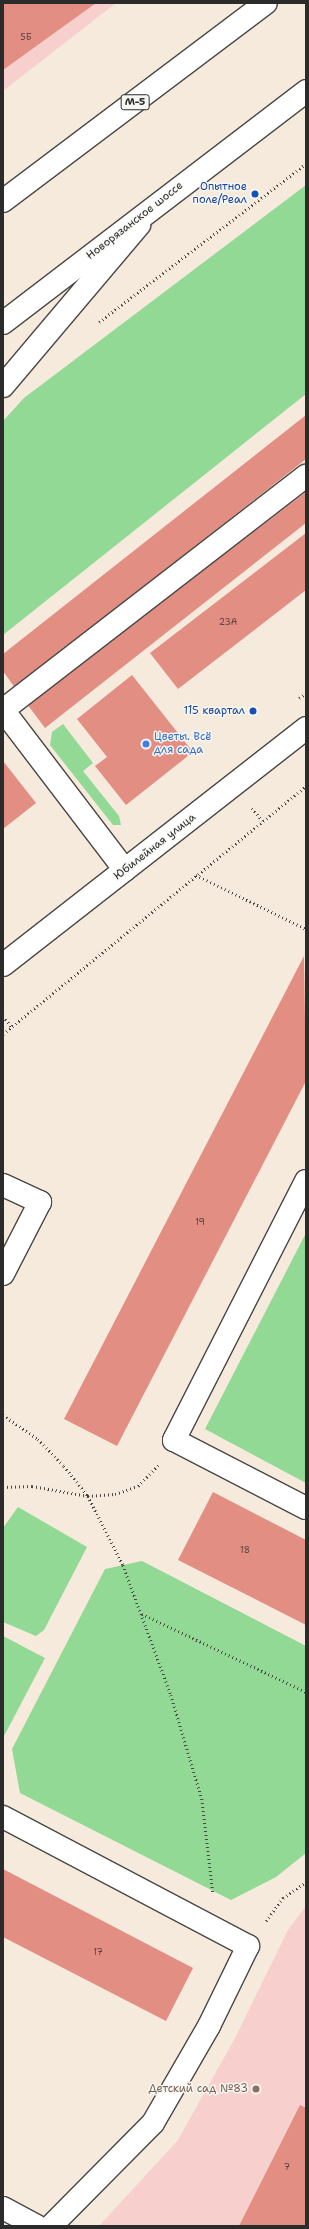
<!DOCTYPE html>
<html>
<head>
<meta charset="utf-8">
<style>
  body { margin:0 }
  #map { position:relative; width:309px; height:2229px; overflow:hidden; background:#f5eadb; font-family:"Shantell Sans",sans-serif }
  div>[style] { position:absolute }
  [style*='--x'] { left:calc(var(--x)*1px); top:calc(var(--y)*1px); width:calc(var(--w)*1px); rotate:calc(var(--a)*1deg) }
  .built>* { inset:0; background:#f7d0cd }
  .green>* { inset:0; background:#91d994 }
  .building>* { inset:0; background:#e28e83 }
  .path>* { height:2.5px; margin-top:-1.25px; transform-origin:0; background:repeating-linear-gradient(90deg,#494845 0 1px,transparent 0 4px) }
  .roads { filter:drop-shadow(1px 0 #494845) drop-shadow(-1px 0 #494845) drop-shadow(0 1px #494845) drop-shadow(0 -1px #494845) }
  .minor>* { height:22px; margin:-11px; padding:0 11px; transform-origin:11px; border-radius:11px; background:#fff }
  .highway>* { height:22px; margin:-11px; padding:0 11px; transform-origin:11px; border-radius:11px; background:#fff }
  .dots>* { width:11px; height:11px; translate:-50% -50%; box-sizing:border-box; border:2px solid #f6f6f2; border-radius:50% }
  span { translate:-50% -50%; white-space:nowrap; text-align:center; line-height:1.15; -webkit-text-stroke:3px #f6f6f2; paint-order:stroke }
  .number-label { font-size:9px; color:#594441 }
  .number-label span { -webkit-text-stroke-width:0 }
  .shield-label span { padding:1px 3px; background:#f6f6f2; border:1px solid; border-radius:3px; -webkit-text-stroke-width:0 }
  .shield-label { font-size:10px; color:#2b2b2b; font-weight:700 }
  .transit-label { font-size:11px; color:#164399 }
  .right { translate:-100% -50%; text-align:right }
  .street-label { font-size:11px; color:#2b2b2b }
  .shop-label { font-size:11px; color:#366cbe }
  .left { translate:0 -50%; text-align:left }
  .education-label { font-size:11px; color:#785e54 }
  .frame { position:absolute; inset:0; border:4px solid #2b2b2b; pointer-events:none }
</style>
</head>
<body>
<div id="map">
  <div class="built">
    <i style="clip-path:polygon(3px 3px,116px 3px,3px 91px)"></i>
    <i style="clip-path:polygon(306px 1906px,306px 2226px,99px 2226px,178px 2140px,235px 2038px,288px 1930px)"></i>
  </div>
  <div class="green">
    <i style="clip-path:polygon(306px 185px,306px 394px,3px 635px,3px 421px,24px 398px)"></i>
    <i style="clip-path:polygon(63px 724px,93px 763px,83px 771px,119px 816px,121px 825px,113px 825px,50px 745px,52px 732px)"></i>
    <i style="clip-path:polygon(306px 1233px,306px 1483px,205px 1429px)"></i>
    <i style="clip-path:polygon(18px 1507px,87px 1547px,44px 1630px,36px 1636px,3px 1622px,3px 1528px)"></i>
    <i style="clip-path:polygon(142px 1561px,306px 1646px,306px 1853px,276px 1877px,231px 1900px,20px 1793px,12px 1749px,105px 1569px)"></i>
    <i style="clip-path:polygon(3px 1636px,45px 1658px,3px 1738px)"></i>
  </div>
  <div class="building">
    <i style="clip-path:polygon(3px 3px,96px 3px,3px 70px)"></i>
    <i style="clip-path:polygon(306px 415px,306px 459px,15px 688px,3px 671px,3px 654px)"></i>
    <i style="clip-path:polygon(306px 492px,306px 523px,45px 728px,27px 704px)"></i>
    <i style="clip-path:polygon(306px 533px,306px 590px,178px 689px,150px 653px)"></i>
    <i style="clip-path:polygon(132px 675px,193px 752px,126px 805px,95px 766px,107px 757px,77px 719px)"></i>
    <i style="clip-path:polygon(3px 761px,36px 803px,3px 829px)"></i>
    <i style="clip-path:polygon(304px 956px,306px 1081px,117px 1446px,64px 1419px)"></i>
    <i style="clip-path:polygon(213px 1492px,306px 1540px,306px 1625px,178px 1560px)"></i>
    <i style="clip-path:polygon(3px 1869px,193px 1968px,166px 2021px,3px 1937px)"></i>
    <i style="clip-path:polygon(300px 2105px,306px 2108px,306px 2226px,239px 2226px)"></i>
  </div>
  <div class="path">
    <i style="--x:99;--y:322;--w:260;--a:-37.4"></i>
    <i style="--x:299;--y:698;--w:9;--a:-36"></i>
    <i style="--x:252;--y:808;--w:16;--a:50"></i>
    <i style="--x:196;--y:875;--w:123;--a:26.1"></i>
    <i style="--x:3;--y:1016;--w:14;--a:51"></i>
    <i style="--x:3;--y:1034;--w:392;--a:-39.3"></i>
    <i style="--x:3;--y:1415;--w:42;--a:34.4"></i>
    <i style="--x:38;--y:1439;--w:37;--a:46"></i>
    <i style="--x:64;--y:1466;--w:38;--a:51"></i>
    <i style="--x:88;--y:1496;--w:77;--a:63.1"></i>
    <i style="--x:123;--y:1565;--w:139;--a:69.7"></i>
    <i style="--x:171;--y:1695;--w:109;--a:73.4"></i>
    <i style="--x:202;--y:1799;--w:95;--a:83.3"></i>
    <i style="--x:3;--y:1487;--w:29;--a:-2"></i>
    <i style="--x:32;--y:1486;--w:57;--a:10.1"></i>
    <i style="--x:88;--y:1496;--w:27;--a:-4"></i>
    <i style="--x:115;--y:1494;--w:24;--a:-19"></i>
    <i style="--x:138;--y:1486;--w:30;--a:-46"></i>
    <i style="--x:142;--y:1614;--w:182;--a:25.4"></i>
    <i style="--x:266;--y:1921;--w:29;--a:-54"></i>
    <i style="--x:283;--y:1898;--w:28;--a:-35"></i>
  </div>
  <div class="roads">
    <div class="minor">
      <i style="--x:3;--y:386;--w:211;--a:-49.8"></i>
      <i style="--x:3;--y:710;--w:383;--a:-37.7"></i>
      <i style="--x:3;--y:710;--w:201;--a:52.7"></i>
      <i style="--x:3;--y:965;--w:385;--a:-38"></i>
      <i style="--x:306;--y:1181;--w:291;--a:117"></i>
      <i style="--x:174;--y:1440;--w:148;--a:27.3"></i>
      <i style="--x:3;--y:1185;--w:41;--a:24.7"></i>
      <i style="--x:40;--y:1202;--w:81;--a:117.2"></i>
      <i style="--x:3;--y:1817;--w:277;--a:27.8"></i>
      <i style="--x:248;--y:1946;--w:89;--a:116"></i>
      <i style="--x:209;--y:2026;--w:112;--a:120"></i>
      <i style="--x:153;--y:2123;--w:145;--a:134.7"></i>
      <i style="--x:3;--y:2208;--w:38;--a:28"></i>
    </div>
    <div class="highway">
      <i style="--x:3;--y:201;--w:329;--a:-37"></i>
      <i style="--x:3;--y:323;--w:382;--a:-37.4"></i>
    </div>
  </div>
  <div class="dots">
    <i style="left:255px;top:194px;background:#1a4fb4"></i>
    <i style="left:253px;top:711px;background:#1a4fb4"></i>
    <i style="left:146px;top:744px;background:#3f7fe0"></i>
    <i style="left:256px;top:2089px;background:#8d6e63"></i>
  </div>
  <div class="number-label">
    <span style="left:26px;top:37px">5Б</span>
    <span style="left:228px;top:622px">23А</span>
    <span style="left:200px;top:1222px">19</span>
    <span style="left:245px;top:1550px">18</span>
    <span style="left:98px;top:1952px">17</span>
    <span style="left:287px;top:2167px">7</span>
  </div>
  <div class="shield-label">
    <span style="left:135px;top:102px">М-5</span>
  </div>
  <div class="transit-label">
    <span class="right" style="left:247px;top:194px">Опытное<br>поле/Реал</span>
    <span class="right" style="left:245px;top:711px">115 квартал</span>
  </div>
  <div class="street-label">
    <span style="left:135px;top:221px;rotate:-38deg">Новорязанское шоссе</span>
    <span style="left:155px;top:847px;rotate:-38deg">Юбилейная улица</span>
  </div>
  <div class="shop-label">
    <span class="left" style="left:154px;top:744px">Цветы. Всё<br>для сада</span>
  </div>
  <div class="education-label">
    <span class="right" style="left:248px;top:2089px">Детский сад №83</span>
  </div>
  <div class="frame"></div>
</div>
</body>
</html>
